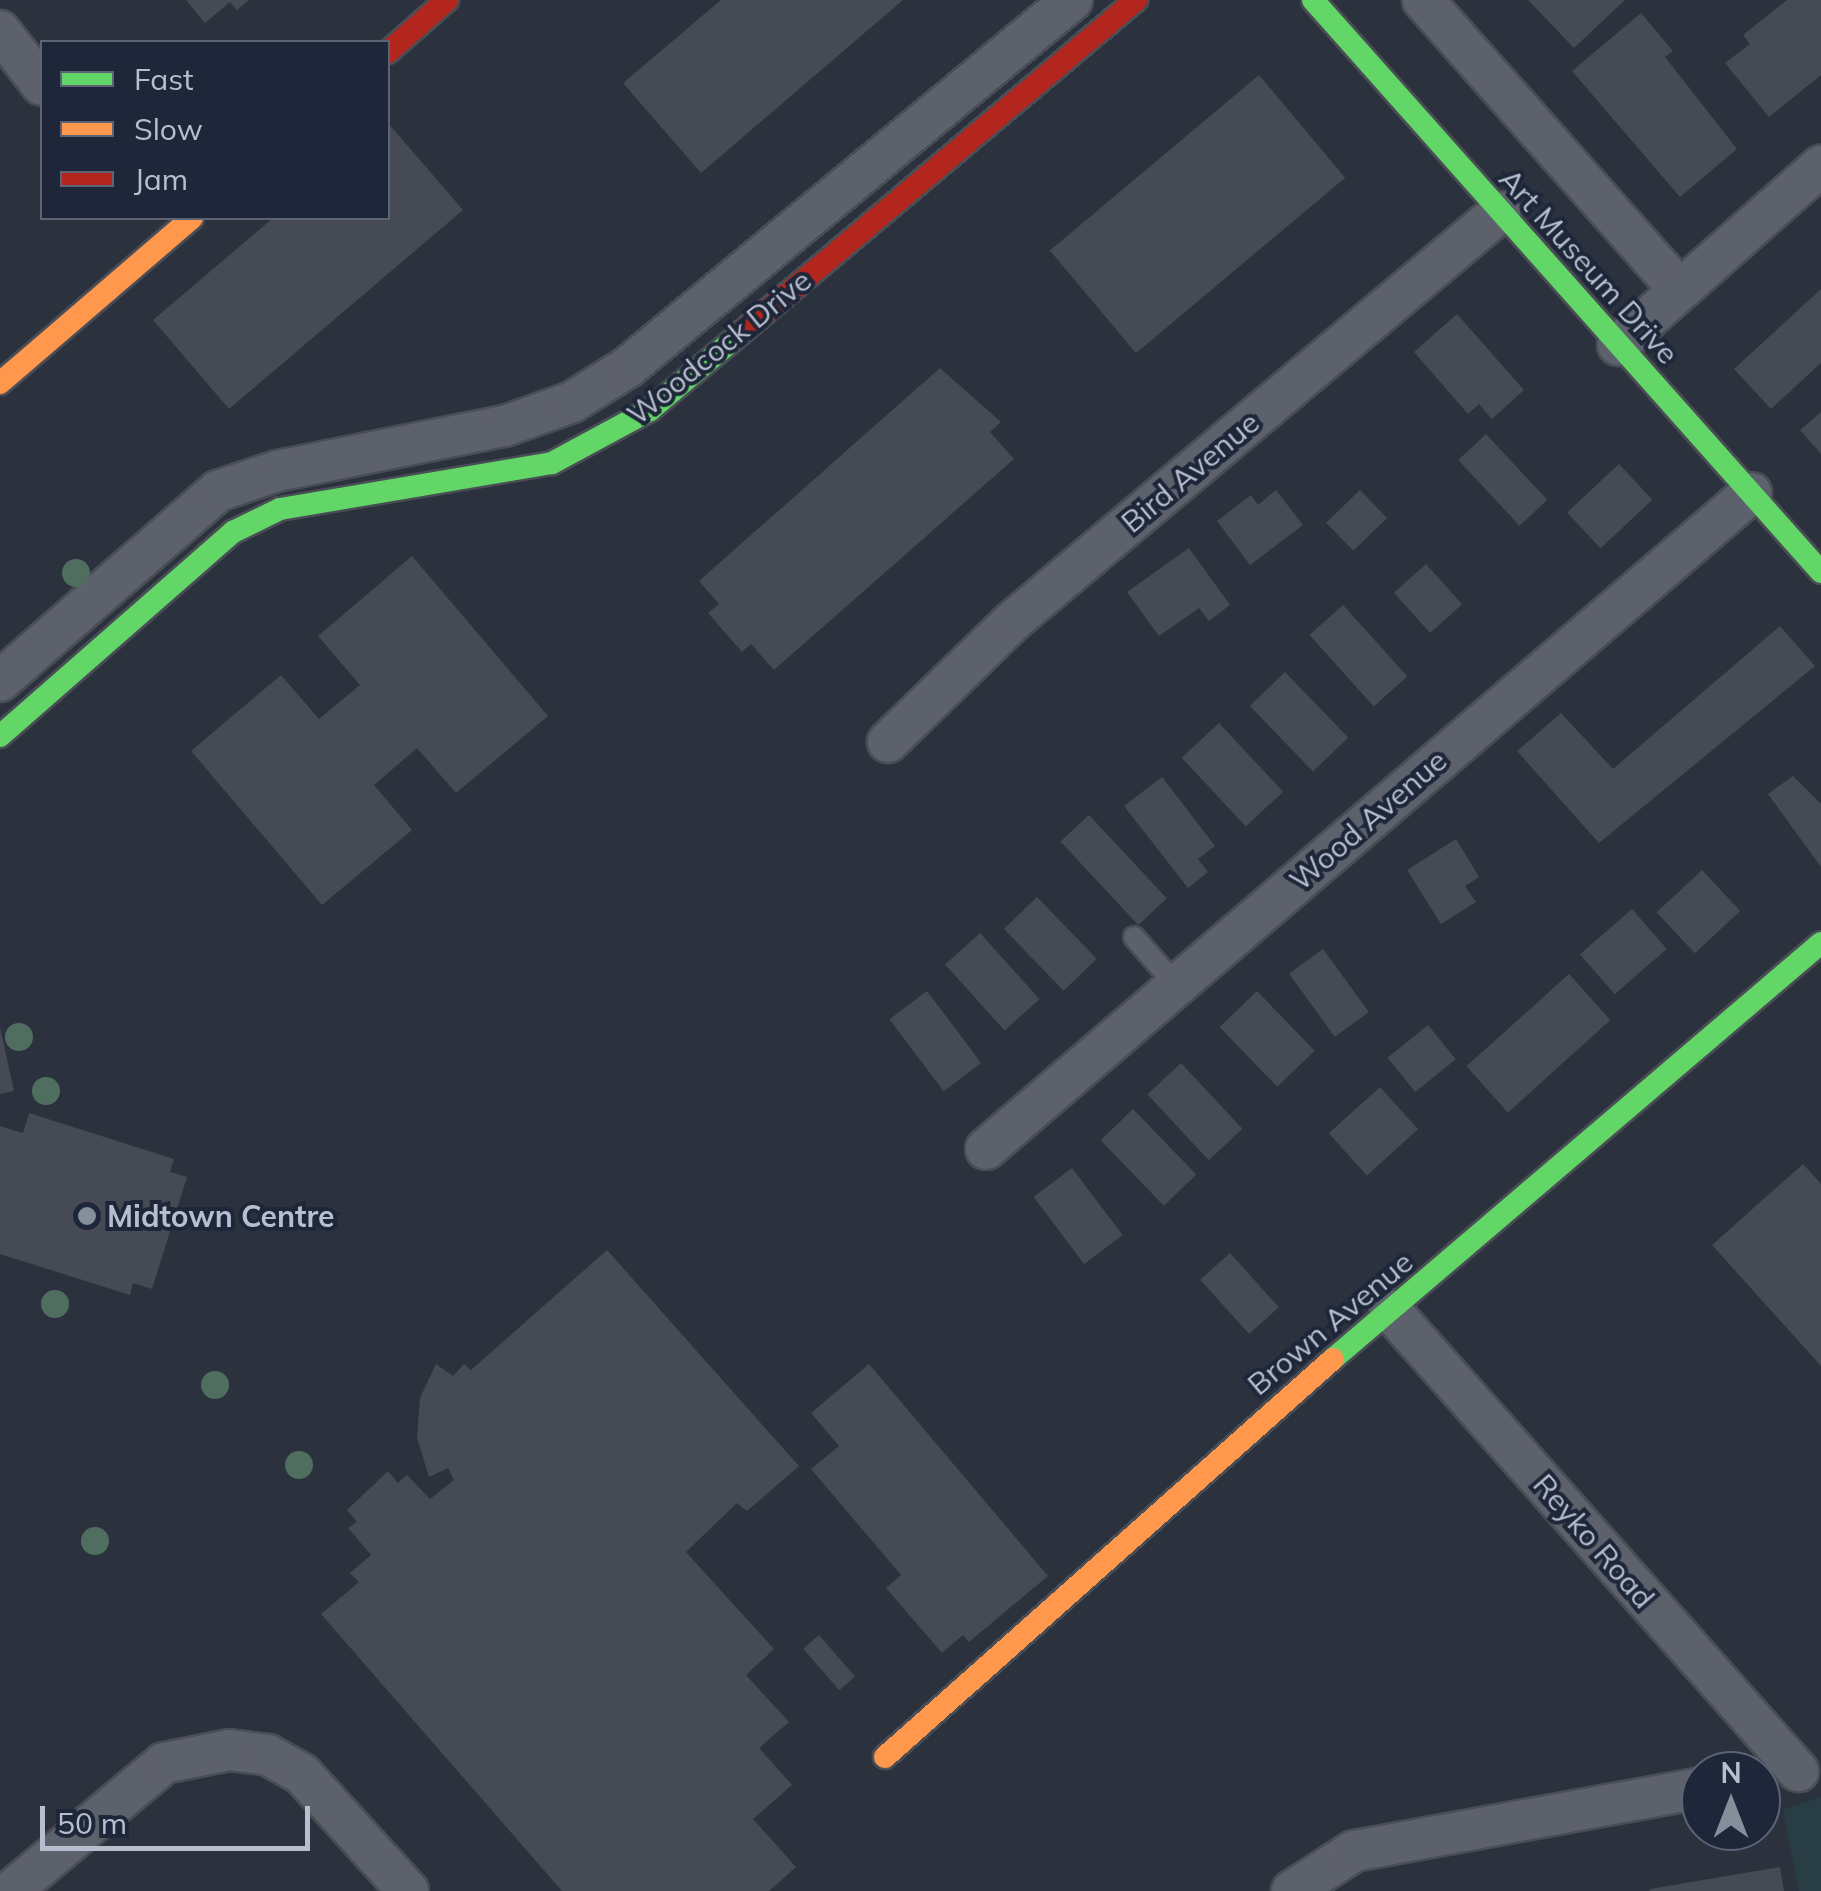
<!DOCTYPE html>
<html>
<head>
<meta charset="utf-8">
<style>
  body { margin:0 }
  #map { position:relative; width:1821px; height:1891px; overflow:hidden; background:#2c323d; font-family:Mulish,sans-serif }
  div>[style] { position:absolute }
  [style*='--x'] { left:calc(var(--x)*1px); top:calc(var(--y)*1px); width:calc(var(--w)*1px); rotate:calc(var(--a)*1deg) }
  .green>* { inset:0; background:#283d44 }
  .building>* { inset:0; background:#454a54; transform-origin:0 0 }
  .roads { filter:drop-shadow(2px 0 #494d55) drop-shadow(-2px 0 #494d55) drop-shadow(0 2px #494d55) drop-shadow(0 -2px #494d55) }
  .lane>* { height:20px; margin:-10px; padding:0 10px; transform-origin:10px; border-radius:10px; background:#5d616b }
  .street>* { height:40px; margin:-20px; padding:0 20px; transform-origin:20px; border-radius:20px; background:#5d616b }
  .fast>* { height:22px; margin:-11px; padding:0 11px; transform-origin:11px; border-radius:11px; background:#63d668 }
  .slow>* { height:22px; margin:-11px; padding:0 11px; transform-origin:11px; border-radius:11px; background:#ff974d }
  .jam>* { height:22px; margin:-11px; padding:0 11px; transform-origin:11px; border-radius:11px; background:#b3261e }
  .trees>* { width:28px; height:28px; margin:-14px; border-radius:50%; background:#4f6e60 }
  .dots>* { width:28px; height:28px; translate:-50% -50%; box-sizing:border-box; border:5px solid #1e2739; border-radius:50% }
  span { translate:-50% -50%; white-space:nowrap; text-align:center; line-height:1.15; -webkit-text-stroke:8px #1e2739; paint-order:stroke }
  .street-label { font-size:30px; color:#b7becd }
  .poi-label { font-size:30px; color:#b7becd; font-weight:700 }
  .left { translate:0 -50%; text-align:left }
  .legend { position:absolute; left:40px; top:40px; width:350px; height:180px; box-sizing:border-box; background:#1e2739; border:2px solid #5b6374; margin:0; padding:12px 18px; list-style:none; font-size:30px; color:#b7becd }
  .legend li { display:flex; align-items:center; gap:20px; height:50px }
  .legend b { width:50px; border:2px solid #5b6374 }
  .north { position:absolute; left:1681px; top:1751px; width:100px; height:100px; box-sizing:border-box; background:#1e2739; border:2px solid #5b6374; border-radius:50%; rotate:0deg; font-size:28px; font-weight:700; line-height:40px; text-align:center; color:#b7becd }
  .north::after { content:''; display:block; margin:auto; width:35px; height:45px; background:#868d9b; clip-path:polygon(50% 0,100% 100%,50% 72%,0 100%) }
  .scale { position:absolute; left:40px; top:1806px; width:270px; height:45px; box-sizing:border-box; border:5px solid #b7becd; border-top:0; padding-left:12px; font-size:30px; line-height:35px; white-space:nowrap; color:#b7becd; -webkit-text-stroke:8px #1e2739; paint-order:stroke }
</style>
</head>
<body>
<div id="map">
  <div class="green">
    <i style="clip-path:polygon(1821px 1797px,1821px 1891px,1799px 1891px,1783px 1809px)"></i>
  </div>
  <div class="building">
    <i style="clip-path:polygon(186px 0,249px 0,237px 10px,230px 2px,205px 23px)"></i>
    <i style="clip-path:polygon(721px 0,903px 0,701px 173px,623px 83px)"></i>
    <i style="clip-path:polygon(1528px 0,1625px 0,1574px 48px)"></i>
    <i style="clip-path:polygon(1787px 0,1821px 0,1821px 75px,1769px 117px,1725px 63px,1750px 44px,1743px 35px)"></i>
    <i style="clip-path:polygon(1641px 13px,1673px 51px,1665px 57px,1737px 149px,1680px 197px,1572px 71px)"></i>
    <i style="left:1259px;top:75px;width:134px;height:273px;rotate:50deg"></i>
    <i style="clip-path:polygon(388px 123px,463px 210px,229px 409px,153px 320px,273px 218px,388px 218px)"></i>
    <i style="clip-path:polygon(1821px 289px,1821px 363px,1771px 409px,1734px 369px)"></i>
    <i style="clip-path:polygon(1457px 314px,1524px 390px,1492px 419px,1479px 404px,1468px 414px,1414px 352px)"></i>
    <i style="clip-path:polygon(940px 368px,1001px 422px,990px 432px,1014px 459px,774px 670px,751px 644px,742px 652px,708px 613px,719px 604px,699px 581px)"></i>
    <i style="clip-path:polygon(1821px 412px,1821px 454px,1800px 430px)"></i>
    <i style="left:1486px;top:434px;width:90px;height:38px;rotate:47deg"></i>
    <i style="left:1619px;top:464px;width:49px;height:71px;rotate:47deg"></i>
    <i style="clip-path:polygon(1276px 490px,1303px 525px,1250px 565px,1217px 521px,1251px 495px,1258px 505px)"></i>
    <i style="left:1360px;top:490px;width:39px;height:47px;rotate:46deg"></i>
    <i style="clip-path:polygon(1189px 548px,1230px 605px,1209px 621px,1199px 608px,1159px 636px,1127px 592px)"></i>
    <i style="clip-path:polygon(412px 556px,548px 716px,456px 793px,417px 748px,374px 785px,412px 830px,322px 905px,191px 751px,281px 675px,319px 719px,360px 685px,318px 636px)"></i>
    <i style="left:1426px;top:564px;width:54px;height:43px;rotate:48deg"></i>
    <i style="left:1343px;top:605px;width:96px;height:45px;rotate:48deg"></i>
    <i style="clip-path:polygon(1780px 626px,1815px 666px,1599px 843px,1517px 751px,1561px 713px,1613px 769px)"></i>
    <i style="left:1285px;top:672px;width:91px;height:49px;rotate:46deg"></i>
    <i style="left:1219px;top:723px;width:94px;height:51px;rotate:47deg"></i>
    <i style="clip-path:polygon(1793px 776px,1821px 804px,1821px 867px,1768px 794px)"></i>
    <i style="clip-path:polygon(1162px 777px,1215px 846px,1198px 859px,1208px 872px,1188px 888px,1124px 806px)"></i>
    <i style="left:1089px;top:815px;width:114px;height:39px;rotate:47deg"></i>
    <i style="clip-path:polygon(1456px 839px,1479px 877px,1465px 886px,1476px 902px,1441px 924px,1407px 870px)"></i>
    <i style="left:1702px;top:870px;width:56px;height:62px;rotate:47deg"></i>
    <i style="left:1037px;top:897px;width:86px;height:46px;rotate:46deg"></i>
    <i style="left:1632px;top:909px;width:53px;height:69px;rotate:49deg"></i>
    <i style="left:980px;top:933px;width:89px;height:47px;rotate:48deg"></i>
    <i style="left:1323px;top:949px;width:78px;height:42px;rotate:54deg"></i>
    <i style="left:1569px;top:974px;width:62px;height:138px;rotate:48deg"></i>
    <i style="left:927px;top:991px;width:90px;height:47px;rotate:53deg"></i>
    <i style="left:1257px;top:991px;width:83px;height:52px;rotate:46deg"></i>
    <i style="left:1428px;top:1025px;width:44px;height:52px;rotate:51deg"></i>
    <i style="clip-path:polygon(0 1027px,14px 1091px,0 1094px)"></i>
    <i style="left:1181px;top:1063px;width:90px;height:46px;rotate:47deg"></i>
    <i style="left:1380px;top:1087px;width:57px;height:69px;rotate:48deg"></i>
    <i style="left:1133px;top:1109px;width:91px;height:45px;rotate:46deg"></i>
    <i style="clip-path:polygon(29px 1113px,174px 1159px,170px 1172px,187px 1177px,152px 1289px,133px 1283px,130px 1295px,0 1254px,0 1126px,23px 1133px)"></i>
    <i style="clip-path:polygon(1803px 1164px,1821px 1184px,1821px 1366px,1712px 1245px)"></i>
    <i style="left:1072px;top:1168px;width:84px;height:48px;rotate:53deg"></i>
    <i style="clip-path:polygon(607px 1250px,799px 1466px,747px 1511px,737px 1503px,686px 1552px,774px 1649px,746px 1675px,789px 1722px,759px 1748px,792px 1785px,753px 1819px,796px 1867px,769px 1891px,562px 1891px,321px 1614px,359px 1582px,350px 1573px,371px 1555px,348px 1528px,357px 1522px,347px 1510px,388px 1471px,398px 1483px,407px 1475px,430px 1499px,454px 1480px,448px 1468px,429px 1477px,417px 1438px,420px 1398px,436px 1364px,453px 1376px,464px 1364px,471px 1370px)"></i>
    <i style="left:1230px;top:1253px;width:73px;height:40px;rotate:48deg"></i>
    <i style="clip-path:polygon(869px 1364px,1048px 1576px,969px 1642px,963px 1635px,942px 1653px,886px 1588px,901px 1575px,811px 1469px,839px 1446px,811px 1413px)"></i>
    <i style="left:819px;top:1635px;width:55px;height:21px;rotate:49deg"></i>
    <i style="clip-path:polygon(1780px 1867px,1784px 1891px,1650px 1891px,1650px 1889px)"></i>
  </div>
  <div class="roads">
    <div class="lane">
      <i style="--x:1134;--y:937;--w:64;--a:48.8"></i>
    </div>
    <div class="street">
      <i style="--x:1423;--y:0;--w:387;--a:48.5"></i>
      <i style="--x:0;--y:31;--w:68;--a:52.1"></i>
      <i style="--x:1618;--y:345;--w:271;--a:-41.4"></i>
      <i style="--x:0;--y:681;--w:289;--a:-41.1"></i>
      <i style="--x:218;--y:491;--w:62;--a:-18.7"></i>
      <i style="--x:277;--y:471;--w:232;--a:-11.2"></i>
      <i style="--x:505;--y:426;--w:71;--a:-19.7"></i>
      <i style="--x:572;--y:402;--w:66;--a:-32"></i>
      <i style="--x:628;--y:367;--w:576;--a:-39.58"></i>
      <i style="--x:888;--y:742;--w:174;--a:-44.1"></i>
      <i style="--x:1013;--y:621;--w:636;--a:-40.02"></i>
      <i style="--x:986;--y:1149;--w:1008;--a:-40.61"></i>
      <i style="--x:1390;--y:1310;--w:616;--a:48.49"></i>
      <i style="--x:11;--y:1891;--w:199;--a:-39.9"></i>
      <i style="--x:164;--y:1763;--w:66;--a:-11.3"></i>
      <i style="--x:229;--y:1750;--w:39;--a:7"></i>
      <i style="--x:268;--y:1755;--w:39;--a:29"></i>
      <i style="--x:302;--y:1774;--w:158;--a:47.8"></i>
      <i style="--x:1292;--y:1891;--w:74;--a:-32.8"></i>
      <i style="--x:1354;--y:1851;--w:353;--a:-10.3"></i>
    </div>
    <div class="fast">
      <i style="--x:1313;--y:0;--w:765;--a:48.39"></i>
      <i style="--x:0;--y:736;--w:310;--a:-41.2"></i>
      <i style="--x:233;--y:532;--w:52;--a:-26.1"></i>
      <i style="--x:280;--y:509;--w:276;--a:-9.6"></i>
      <i style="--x:552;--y:463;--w:111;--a:-28.4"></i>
      <i style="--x:650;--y:410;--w:119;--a:-40.2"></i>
      <i style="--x:1333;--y:1359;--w:641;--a:-40.45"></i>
    </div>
    <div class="slow">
      <i style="--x:0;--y:383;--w:253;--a:-40.7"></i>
      <i style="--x:885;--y:1757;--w:599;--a:-41.62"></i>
    </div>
    <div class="jam">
      <i style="--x:388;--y:52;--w:79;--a:-41.4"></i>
      <i style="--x:741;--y:333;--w:517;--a:-40.13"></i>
    </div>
  </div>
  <div class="trees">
    <i style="left:76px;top:573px"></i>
    <i style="left:19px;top:1037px"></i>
    <i style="left:46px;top:1091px"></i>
    <i style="left:55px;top:1304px"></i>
    <i style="left:215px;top:1385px"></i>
    <i style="left:299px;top:1465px"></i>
    <i style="left:95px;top:1541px"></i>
  </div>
  <div class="dots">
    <i style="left:87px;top:1216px;background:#868d9b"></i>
  </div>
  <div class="street-label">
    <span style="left:1589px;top:266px;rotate:48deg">Art Museum Drive</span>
    <span style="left:719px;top:347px;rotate:-39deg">Woodcock Drive</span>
    <span style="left:1190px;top:472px;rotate:-40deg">Bird Avenue</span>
    <span style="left:1368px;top:820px;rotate:-41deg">Wood Avenue</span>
    <span style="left:1330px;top:1323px;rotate:-40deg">Brown Avenue</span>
    <span style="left:1594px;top:1541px;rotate:49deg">Reyko Road</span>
  </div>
  <div class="poi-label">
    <span class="left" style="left:107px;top:1216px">Midtown Centre</span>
  </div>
  <ul class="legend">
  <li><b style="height:12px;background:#63d668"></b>Fast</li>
  <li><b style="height:12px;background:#ff974d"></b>Slow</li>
  <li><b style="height:12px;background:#b3261e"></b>Jam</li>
  </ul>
  <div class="north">N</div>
  <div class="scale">50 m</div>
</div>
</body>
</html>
